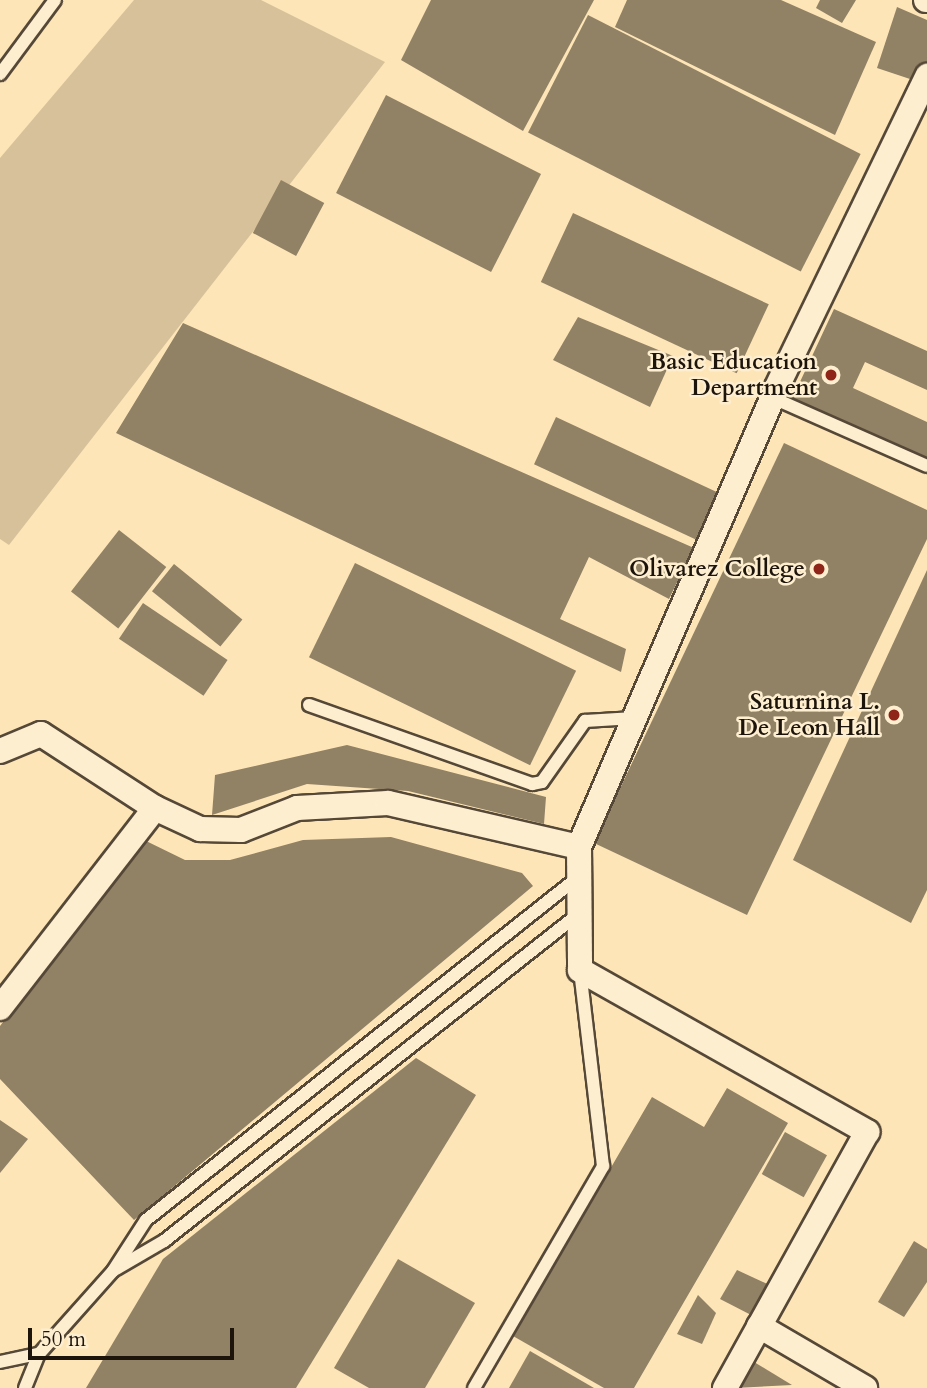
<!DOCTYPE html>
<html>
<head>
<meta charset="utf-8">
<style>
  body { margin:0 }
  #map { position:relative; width:927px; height:1388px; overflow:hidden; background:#fde5b7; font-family:Cardo,serif }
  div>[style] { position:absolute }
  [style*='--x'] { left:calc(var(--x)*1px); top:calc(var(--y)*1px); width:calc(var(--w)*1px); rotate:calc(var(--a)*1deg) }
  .green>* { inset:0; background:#d7c19a }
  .building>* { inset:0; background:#918165; transform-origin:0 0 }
  .roads { filter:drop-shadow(2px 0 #554837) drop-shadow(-2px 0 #554837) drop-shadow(0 2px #554837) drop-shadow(0 -2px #554837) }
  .lane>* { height:12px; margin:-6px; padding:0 6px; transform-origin:6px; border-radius:6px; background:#feeed0 }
  .street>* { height:24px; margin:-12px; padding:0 12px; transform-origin:12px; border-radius:12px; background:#feeed0 }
  .dots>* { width:19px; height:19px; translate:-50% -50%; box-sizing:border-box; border:4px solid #feeed0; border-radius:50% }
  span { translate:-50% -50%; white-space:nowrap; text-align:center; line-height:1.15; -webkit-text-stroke:5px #feeed0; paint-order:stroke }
  .poi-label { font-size:23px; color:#1d140c; font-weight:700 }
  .right { translate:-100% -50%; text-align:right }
  .scale { position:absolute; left:28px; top:1328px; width:206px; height:32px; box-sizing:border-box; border:4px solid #1d140c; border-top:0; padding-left:9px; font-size:21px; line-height:24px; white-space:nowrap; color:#1d140c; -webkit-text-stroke:5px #feeed0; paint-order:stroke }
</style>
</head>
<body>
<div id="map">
  <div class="green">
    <i style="clip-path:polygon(134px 0,261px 0,385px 62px,9px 545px,0 539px,0 158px)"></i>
  </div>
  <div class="building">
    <i style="clip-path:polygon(431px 0,594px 0,523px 131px,401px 60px)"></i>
    <i style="clip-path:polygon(627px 0,781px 0,876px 42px,835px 135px,615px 27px)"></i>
    <i style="clip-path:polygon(820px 0,856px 0,842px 23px,816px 8px)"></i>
    <i style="clip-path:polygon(897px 7px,927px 20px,927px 64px,916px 81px,877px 68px)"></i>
    <i style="left:588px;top:15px;width:306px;height:132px;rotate:27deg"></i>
    <i style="left:386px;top:95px;width:174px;height:110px;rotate:27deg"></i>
    <i style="left:281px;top:180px;width:49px;height:60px;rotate:28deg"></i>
    <i style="left:573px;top:213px;width:216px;height:76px;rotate:25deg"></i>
    <i style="clip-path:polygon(834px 309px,927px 351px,927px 390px,865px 362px,853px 388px,927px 422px,927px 460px,792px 399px)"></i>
    <i style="clip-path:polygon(578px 317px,673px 356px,650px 407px,553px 360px)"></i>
    <i style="clip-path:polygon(183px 323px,694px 548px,669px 599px,589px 557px,560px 619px,626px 649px,621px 672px,116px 433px)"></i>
    <i style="left:556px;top:417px;width:185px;height:52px;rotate:25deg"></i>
    <i style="clip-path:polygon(784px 443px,927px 510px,927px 539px,747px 915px,594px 843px)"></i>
    <i style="left:119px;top:530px;width:60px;height:78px;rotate:38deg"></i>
    <i style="left:355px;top:563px;width:246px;height:105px;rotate:26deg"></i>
    <i style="left:174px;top:564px;width:88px;height:35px;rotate:39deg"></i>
    <i style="clip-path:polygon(927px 570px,927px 890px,911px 923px,793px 860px)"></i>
    <i style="left:143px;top:603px;width:102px;height:43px;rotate:34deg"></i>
    <i style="clip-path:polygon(347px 745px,546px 797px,544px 824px,408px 791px,307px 784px,212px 815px,215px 775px)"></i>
    <i style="clip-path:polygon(391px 837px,522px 873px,533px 886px,134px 1220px,0 1079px,0 1026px,142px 839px,185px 860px,230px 860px,303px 840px)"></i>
    <i style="clip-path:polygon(416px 1058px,476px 1095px,296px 1388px,86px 1388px,163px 1259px)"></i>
    <i style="clip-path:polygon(727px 1088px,788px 1123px,634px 1388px,604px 1388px,513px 1336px,652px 1097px,704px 1127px)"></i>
    <i style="clip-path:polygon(0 1120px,28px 1139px,0 1173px)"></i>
    <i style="left:785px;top:1132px;width:48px;height:48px;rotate:29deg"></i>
    <i style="clip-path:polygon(914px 1241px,927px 1249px,927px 1282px,904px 1317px,878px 1302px)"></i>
    <i style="clip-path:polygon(398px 1259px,475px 1303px,425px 1388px,369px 1388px,334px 1368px)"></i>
    <i style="clip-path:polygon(737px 1270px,774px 1287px,755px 1317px,720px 1299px)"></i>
    <i style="clip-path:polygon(698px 1295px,716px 1313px,702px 1344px,677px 1334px)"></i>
    <i style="clip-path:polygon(530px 1351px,594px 1388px,509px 1388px)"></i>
    <i style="clip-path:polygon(749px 1359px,792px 1385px,734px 1388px)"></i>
  </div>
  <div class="roads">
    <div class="lane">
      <i style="--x:0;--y:74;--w:92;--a:-53.4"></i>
      <i style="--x:773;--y:398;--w:168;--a:23.8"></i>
      <i style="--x:309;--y:705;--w:237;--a:19.5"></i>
      <i style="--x:532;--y:784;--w:10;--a:-11"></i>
      <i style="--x:542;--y:782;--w:75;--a:-54.8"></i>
      <i style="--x:585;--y:721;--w:49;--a:-3.5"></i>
      <i style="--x:116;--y:1269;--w:56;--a:-30.3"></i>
      <i style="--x:164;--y:1241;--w:525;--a:-38.27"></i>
      <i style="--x:0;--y:1362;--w:40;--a:-12"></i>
      <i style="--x:25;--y:1388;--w:37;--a:-68"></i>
      <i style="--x:39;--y:1354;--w:111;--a:-48.3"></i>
      <i style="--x:113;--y:1271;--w:61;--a:-57.1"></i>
      <i style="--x:146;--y:1220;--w:549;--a:-38.42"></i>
      <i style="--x:474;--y:1388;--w:257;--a:-59.8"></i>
      <i style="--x:603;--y:1166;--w:197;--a:-96.7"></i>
    </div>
    <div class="street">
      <i style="--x:926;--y:0;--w:1;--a:0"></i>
      <i style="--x:0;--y:751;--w:44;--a:-22.5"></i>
      <i style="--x:41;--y:734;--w:136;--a:33"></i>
      <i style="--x:155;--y:808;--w:50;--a:25"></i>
      <i style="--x:200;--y:829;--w:41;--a:1.4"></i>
      <i style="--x:241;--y:830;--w:60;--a:-21.4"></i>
      <i style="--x:297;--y:808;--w:91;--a:-3.1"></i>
      <i style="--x:388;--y:803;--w:196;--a:13"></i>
      <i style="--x:579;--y:847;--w:499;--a:-66.7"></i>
      <i style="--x:776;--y:389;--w:348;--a:-64.2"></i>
      <i style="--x:579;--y:847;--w:123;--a:89.5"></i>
      <i style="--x:580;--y:970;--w:330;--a:29.4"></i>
      <i style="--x:867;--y:1132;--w:293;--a:119"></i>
      <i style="--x:0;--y:1008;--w:253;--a:-52.2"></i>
      <i style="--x:759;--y:1326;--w:123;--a:30.3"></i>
    </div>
  </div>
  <div class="dots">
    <i style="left:831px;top:375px;background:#8f2418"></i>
    <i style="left:819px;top:569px;background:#8f2418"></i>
    <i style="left:894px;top:715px;background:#8f2418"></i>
  </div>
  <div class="poi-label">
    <span class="right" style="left:817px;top:375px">Basic Education<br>Department</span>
    <span class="right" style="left:805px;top:569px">Olivarez College</span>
    <span class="right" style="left:880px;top:715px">Saturnina L.<br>De Leon Hall</span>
  </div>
  <div class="scale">50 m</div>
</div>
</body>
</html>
